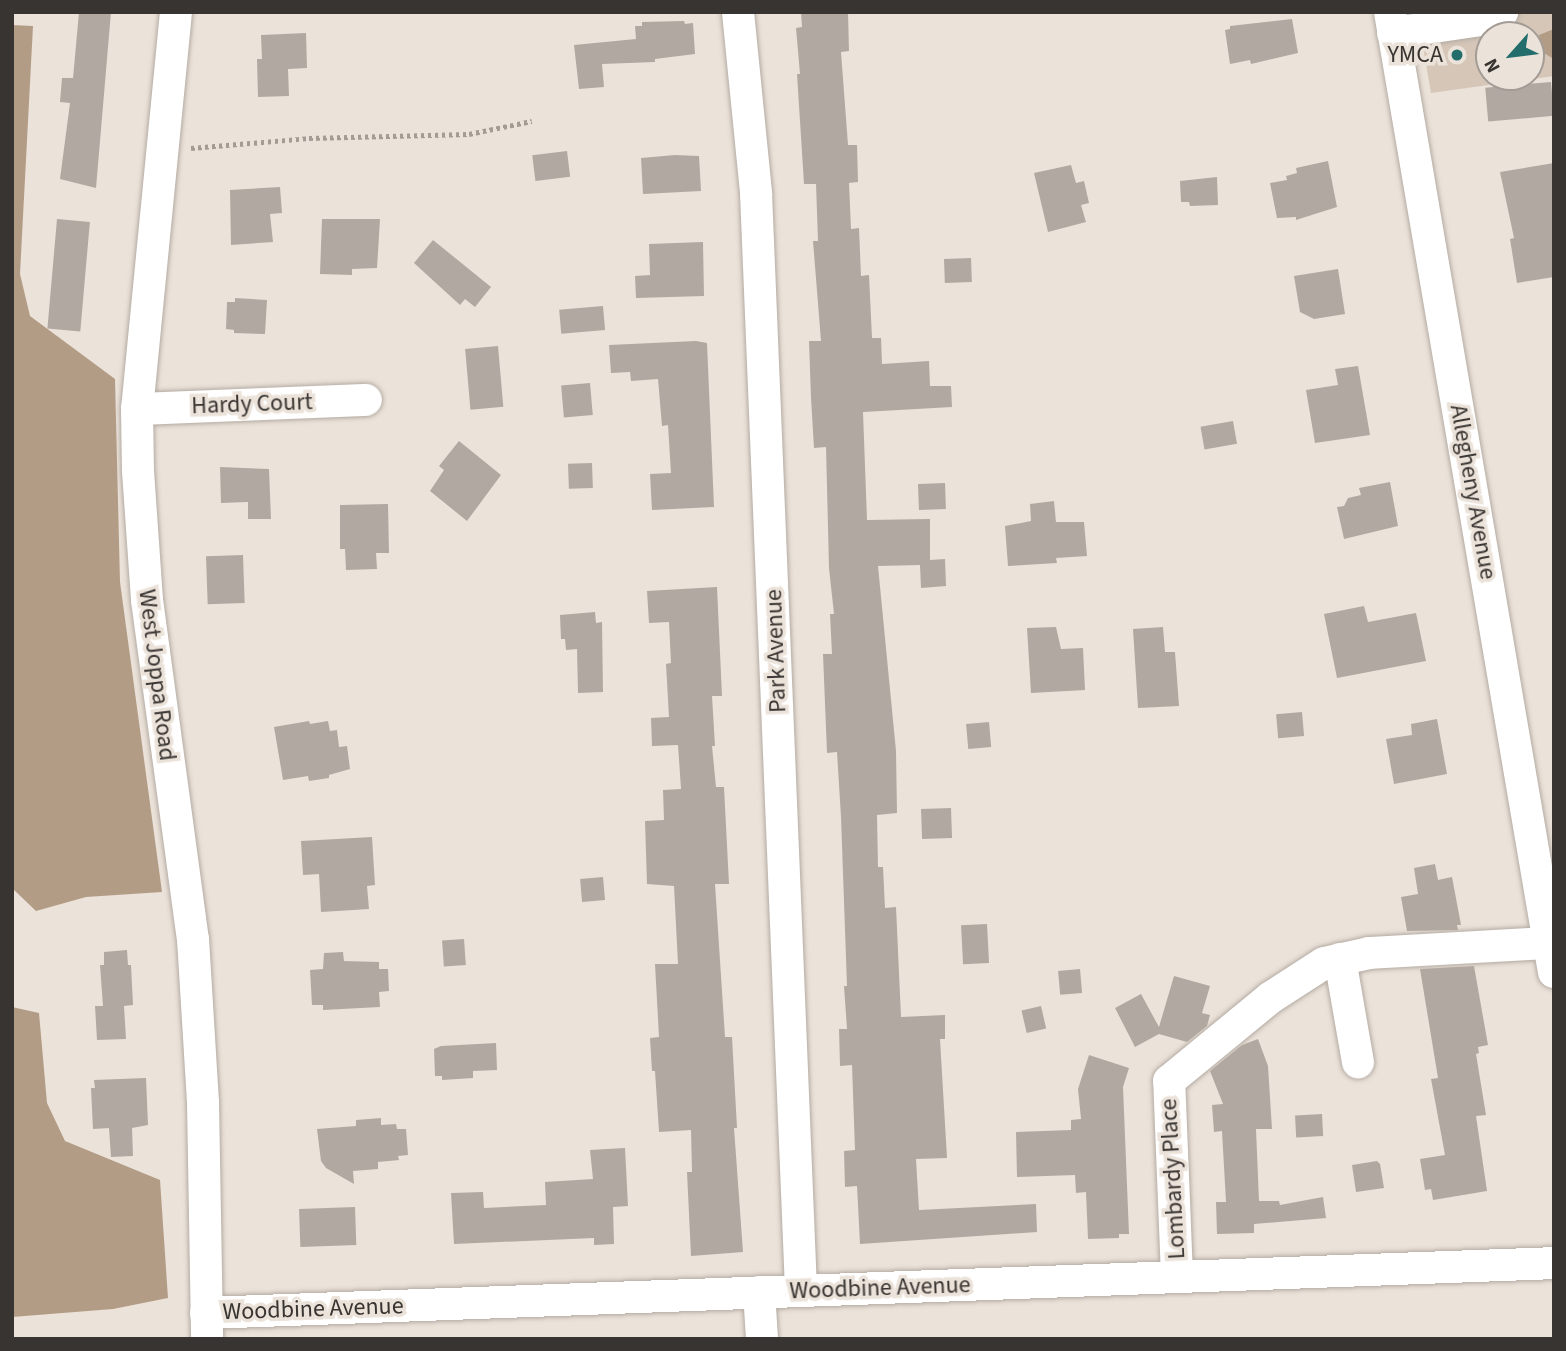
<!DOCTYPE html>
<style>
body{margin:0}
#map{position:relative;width:1566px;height:1351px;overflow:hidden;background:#ebe2d9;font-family:"Source Sans 3",sans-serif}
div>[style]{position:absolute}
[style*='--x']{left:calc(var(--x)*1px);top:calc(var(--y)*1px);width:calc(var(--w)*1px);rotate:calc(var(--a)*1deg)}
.green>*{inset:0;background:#d5c6b8}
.forest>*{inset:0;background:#b39c86}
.building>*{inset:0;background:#b1a9a1;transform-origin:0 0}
.path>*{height:4.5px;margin-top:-2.25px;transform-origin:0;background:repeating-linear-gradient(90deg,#a39c95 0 3.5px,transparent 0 7px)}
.roads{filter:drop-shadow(0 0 2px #b4aba3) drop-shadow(0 0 2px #b4aba3)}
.minor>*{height:32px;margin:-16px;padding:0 16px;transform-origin:16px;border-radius:16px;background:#fff}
.dots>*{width:19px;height:19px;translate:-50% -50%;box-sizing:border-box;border:4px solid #ebe2d9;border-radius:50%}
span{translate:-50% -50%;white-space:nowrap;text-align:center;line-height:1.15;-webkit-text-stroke:7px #ebe2d9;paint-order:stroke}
.poi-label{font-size:24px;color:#383431}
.right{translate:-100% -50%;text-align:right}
.street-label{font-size:24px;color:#383431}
.frame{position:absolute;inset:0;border:14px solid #383431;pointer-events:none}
.north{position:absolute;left:1475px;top:21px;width:70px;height:70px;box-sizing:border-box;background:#ebe2d9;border:2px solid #a39c96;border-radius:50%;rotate:242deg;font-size:19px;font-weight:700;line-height:28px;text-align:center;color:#383431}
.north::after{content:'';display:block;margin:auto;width:24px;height:32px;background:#236e6c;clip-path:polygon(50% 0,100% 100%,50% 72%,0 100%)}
</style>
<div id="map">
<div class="green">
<div style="clip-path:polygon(evenodd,1417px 12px,1554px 12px,1554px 76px,1431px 93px,1417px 12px,1489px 35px,1531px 35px,1531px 77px,1489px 77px,1489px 35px)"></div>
</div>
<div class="forest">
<div style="clip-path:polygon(12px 25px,33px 26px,20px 274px,30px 316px,115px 379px,120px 582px,162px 892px,86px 897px,36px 911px,12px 888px)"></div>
<div style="clip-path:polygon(1554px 29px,1554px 59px,1542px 52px,1539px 35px)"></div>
<div style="clip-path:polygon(12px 1007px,39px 1013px,47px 1103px,65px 1141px,160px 1180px,168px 1298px,113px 1309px,12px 1317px)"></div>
</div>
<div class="building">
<div style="clip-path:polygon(79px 12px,111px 12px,96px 188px,60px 179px,70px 103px,60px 102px,62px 78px,73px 78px)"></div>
<div style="clip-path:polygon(801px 12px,848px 12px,849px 51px,841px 52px,848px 145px,857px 145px,858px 182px,849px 183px,851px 229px,859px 228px,861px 276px,869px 275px,872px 338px,881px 338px,882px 364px,929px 361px,930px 386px,951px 386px,952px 407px,863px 412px,867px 520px,930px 519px,930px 560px,945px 559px,946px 586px,921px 588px,920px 565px,878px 566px,896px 751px,897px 813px,877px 815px,878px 867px,883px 867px,885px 908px,896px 907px,901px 1017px,945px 1015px,945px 1039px,940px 1039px,947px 1158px,916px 1159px,919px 1210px,1036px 1204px,1037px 1232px,860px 1244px,857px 1186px,845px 1187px,844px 1151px,855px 1150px,852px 1065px,840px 1066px,839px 1029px,847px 1029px,844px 986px,847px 986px,841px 817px,837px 752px,827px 753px,823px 654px,832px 654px,830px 614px,834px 614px,829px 568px,826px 447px,814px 448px,811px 398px,809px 341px,821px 341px,813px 241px,818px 241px,816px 184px,804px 184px,797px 74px,800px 74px,796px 28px,802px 27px)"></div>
<div style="clip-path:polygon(1292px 19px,1298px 53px,1251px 64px,1250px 60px,1230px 64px,1225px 30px,1230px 29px,1230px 26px)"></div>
<div style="clip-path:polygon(684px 21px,685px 24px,693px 23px,695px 54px,655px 59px,655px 62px,602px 64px,604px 87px,579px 89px,574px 45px,636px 39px,635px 26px,642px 26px,642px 22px)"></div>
<div style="clip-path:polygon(306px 33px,307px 68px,288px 69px,289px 96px,258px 97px,257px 59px,262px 59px,261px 35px)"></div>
<div style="left:1551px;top:82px;width:34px;height:66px;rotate:85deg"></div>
<div style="left:567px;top:151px;width:26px;height:35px;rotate:83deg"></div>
<div style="clip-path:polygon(675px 155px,699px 156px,701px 191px,643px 194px,641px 158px)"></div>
<div style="clip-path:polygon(1328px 161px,1337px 207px,1296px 220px,1296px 217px,1277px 218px,1270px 183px,1287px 180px,1286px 176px,1297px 173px,1296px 168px)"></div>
<div style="clip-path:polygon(1554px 163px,1554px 277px,1517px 283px,1510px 239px,1514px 238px,1500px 172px)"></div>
<div style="clip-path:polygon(1071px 165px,1076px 183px,1084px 181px,1089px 203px,1081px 205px,1086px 222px,1048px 232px,1034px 173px)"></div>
<div style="clip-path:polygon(1217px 177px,1218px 205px,1190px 206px,1189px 202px,1181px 202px,1180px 181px)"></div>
<div style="clip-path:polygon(280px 187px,282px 213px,270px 214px,273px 242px,231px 245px,230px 190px)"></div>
<div style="left:57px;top:219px;width:33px;height:110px;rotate:5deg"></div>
<div style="clip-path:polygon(322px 219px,380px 219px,377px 268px,352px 269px,352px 275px,320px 274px)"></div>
<div style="clip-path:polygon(433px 240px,491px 287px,475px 307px,465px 299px,460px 305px,414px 263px)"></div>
<div style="clip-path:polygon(703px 242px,704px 296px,636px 298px,635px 276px,650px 275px,649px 244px)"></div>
<div style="left:971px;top:258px;width:24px;height:27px;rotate:88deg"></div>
<div style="clip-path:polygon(1338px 269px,1345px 314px,1314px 319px,1300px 312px,1294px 276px)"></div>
<div style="clip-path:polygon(235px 298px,267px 300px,265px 334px,234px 333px,234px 330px,226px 329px,227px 302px,235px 302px)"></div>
<div style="left:603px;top:306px;width:24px;height:44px;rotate:85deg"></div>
<div style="clip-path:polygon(696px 341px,707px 343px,714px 507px,652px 510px,650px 474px,671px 473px,668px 425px,662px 426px,658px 379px,631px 381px,630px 372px,611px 373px,609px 345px)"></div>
<div style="left:498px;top:346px;width:61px;height:33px;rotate:85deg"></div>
<div style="clip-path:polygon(1358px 366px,1370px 435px,1315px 443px,1306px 390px,1338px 385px,1335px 369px)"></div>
<div style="left:590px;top:383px;width:32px;height:29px;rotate:85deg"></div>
<div style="left:1233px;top:421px;width:23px;height:33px;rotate:80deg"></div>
<div style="clip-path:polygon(459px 441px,501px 475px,467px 521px,430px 491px,444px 470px,439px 466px)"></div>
<div style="left:592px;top:463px;width:25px;height:24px;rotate:88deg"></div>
<div style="clip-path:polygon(220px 467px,269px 469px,271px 519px,248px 519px,248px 502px,221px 503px)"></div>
<div style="clip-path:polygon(1390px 482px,1398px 526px,1344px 539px,1337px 507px,1344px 506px,1348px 498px,1361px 495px,1359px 488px)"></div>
<div style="left:945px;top:483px;width:26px;height:27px;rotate:88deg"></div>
<div style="clip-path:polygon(1054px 501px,1056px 522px,1084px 522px,1087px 556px,1056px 558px,1057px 563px,1008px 566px,1005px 526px,1031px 521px,1030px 504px)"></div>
<div style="clip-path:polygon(388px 504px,389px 553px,376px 553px,377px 569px,346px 570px,345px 549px,340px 549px,340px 505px)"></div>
<div style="left:243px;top:555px;width:48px;height:37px;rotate:88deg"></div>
<div style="clip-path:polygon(717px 587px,722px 696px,712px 696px,715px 746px,712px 746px,716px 787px,724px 787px,729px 884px,715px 884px,725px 1037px,732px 1037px,737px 1128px,734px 1128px,743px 1252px,691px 1256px,687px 1172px,692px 1172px,691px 1130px,659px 1132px,655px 1071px,652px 1071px,650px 1038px,659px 1037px,655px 964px,678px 964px,674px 886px,647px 884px,645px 821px,664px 820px,663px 790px,681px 789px,678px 745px,652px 746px,651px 718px,669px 717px,666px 664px,671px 663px,669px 622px,649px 623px,647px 591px)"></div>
<div style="clip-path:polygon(1364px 606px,1368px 622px,1416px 613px,1426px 661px,1337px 678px,1324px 614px)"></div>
<div style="clip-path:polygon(595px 612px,596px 623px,602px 622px,603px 692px,578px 693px,577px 649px,566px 650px,565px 639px,561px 639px,560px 615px)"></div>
<div style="clip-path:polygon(1056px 627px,1061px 649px,1083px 648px,1085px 690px,1031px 693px,1027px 628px)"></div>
<div style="clip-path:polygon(1163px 627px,1165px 652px,1175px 652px,1179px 706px,1138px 708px,1133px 629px)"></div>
<div style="left:1302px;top:712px;width:24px;height:26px;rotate:85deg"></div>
<div style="clip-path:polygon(1437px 719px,1447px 774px,1394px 784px,1386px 739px,1412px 735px,1411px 724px)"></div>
<div style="clip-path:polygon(309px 721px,310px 724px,328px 721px,330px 731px,337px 730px,339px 747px,347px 746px,350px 769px,329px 775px,329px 778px,309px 781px,308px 776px,283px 780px,274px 727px)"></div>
<div style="left:989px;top:722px;width:25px;height:23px;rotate:85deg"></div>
<div style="left:951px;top:808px;width:30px;height:30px;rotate:88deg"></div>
<div style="clip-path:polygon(372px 837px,375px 885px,367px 886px,369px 909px,321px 912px,319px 874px,303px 875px,301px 841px)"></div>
<div style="clip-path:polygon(1435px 864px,1438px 880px,1452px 877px,1461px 925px,1457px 925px,1458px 930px,1407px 931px,1401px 897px,1418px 894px,1414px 868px)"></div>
<div style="left:603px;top:877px;width:23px;height:23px;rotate:85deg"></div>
<div style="left:987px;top:924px;width:39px;height:26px;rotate:87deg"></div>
<div style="left:464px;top:939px;width:26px;height:22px;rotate:86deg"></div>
<div style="clip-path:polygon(127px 950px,128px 965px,131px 965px,133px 1005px,124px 1006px,126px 1039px,97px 1040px,95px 1006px,103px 1006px,100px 965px,104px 965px,104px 952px)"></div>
<div style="clip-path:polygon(343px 952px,344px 961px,379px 962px,379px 969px,388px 969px,389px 991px,379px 992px,380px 1007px,323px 1010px,323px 1005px,312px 1005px,310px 970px,323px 969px,324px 953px)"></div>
<div style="clip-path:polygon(1474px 966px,1488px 1045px,1478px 1047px,1479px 1053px,1476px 1054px,1486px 1115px,1476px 1116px,1487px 1191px,1433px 1200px,1431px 1189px,1425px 1190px,1420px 1159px,1445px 1155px,1431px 1079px,1438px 1078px,1420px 969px)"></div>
<div style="left:1080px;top:969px;width:24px;height:22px;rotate:85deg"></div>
<div style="clip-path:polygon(1174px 976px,1210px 986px,1202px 1013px,1210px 1015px,1207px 1026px,1187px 1042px,1159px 1034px,1135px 1047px,1115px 1008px,1141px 994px,1159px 1027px)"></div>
<div style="left:1041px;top:1006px;width:23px;height:20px;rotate:77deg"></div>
<div style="clip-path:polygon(1258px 1039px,1268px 1066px,1272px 1129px,1256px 1129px,1259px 1201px,1279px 1201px,1280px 1205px,1323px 1197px,1326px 1218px,1254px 1224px,1254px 1233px,1217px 1234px,1216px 1202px,1226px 1202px,1222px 1131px,1214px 1132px,1212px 1105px,1223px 1104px,1210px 1071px,1242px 1045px)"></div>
<div style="clip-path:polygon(496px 1043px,497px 1070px,473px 1071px,473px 1078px,442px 1080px,442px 1076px,435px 1076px,434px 1049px,441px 1046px)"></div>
<div style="clip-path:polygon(1089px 1055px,1129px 1068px,1123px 1087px,1129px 1234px,1119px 1234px,1119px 1238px,1088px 1239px,1086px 1192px,1076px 1193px,1075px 1175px,1017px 1177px,1016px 1132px,1071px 1130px,1071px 1120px,1081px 1119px,1078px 1089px)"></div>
<div style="clip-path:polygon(146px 1078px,148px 1125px,132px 1128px,133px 1156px,111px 1157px,109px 1128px,93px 1129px,91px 1088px,95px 1088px,94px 1080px)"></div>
<div style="left:1322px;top:1114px;width:22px;height:27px;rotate:87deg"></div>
<div style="clip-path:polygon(381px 1118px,381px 1125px,396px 1124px,397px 1129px,406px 1129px,408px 1155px,398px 1156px,399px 1160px,378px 1162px,378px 1169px,353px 1171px,354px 1184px,326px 1168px,321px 1161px,317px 1129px,356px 1126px,356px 1120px)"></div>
<div style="clip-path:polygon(625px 1148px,628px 1206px,613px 1207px,614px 1244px,594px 1245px,594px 1238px,454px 1244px,451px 1193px,483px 1192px,484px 1208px,546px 1205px,545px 1182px,593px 1179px,590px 1150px)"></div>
<div style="clip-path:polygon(1377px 1161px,1380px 1164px,1384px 1188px,1356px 1192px,1352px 1165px)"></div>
<div style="left:355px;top:1207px;width:38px;height:56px;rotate:88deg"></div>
</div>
<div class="path">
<div style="--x:191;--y:148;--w:118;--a:-4.8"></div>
<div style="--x:309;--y:138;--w:160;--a:-1.4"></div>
<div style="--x:469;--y:134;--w:64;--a:-11.7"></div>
</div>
<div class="roads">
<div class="minor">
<div style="--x:176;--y:12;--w:399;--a:95.6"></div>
<div style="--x:137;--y:409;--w:62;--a:89.1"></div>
<div style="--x:138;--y:471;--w:129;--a:86"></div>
<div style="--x:147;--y:600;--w:342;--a:82.3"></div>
<div style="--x:193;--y:939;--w:163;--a:86.5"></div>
<div style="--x:203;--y:1102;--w:237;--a:89"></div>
<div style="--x:738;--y:12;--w:182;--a:84.3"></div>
<div style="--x:756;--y:193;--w:1099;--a:87.65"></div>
<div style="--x:1390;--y:12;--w:974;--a:80.31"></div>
<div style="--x:1393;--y:33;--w:96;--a:-8.4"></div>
<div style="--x:1488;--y:19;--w:16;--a:-27"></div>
<div style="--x:137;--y:409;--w:229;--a:-2.3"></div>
<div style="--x:1340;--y:959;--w:105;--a:80.1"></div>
<div style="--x:1177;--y:1276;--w:195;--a:-92.3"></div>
<div style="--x:1169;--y:1081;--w:131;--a:-39.4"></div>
<div style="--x:1270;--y:998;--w:64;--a:-32.9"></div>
<div style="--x:1324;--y:963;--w:46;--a:-12.5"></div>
<div style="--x:1369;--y:953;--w:180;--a:-3.2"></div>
<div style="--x:759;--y:1292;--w:47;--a:86.3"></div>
<div style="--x:206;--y:1313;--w:1349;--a:-2.12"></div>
</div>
</div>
<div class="dots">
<div style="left:1457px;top:55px;background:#236e6c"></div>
</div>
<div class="poi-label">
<span class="right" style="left:1443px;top:55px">YMCA</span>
</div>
<div class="street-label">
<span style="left:252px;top:404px;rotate:-2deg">Hardy Court</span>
<span style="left:1473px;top:492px;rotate:80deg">Allegheny Avenue</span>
<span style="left:776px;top:651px;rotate:-92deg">Park Avenue</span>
<span style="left:157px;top:675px;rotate:83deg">West Joppa Road</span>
<span style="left:1173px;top:1179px;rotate:-93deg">Lombardy Place</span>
<span style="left:880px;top:1288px;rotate:-2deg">Woodbine Avenue</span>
<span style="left:313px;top:1309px;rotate:-2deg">Woodbine Avenue</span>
</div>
<div class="frame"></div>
<div class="north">N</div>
</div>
